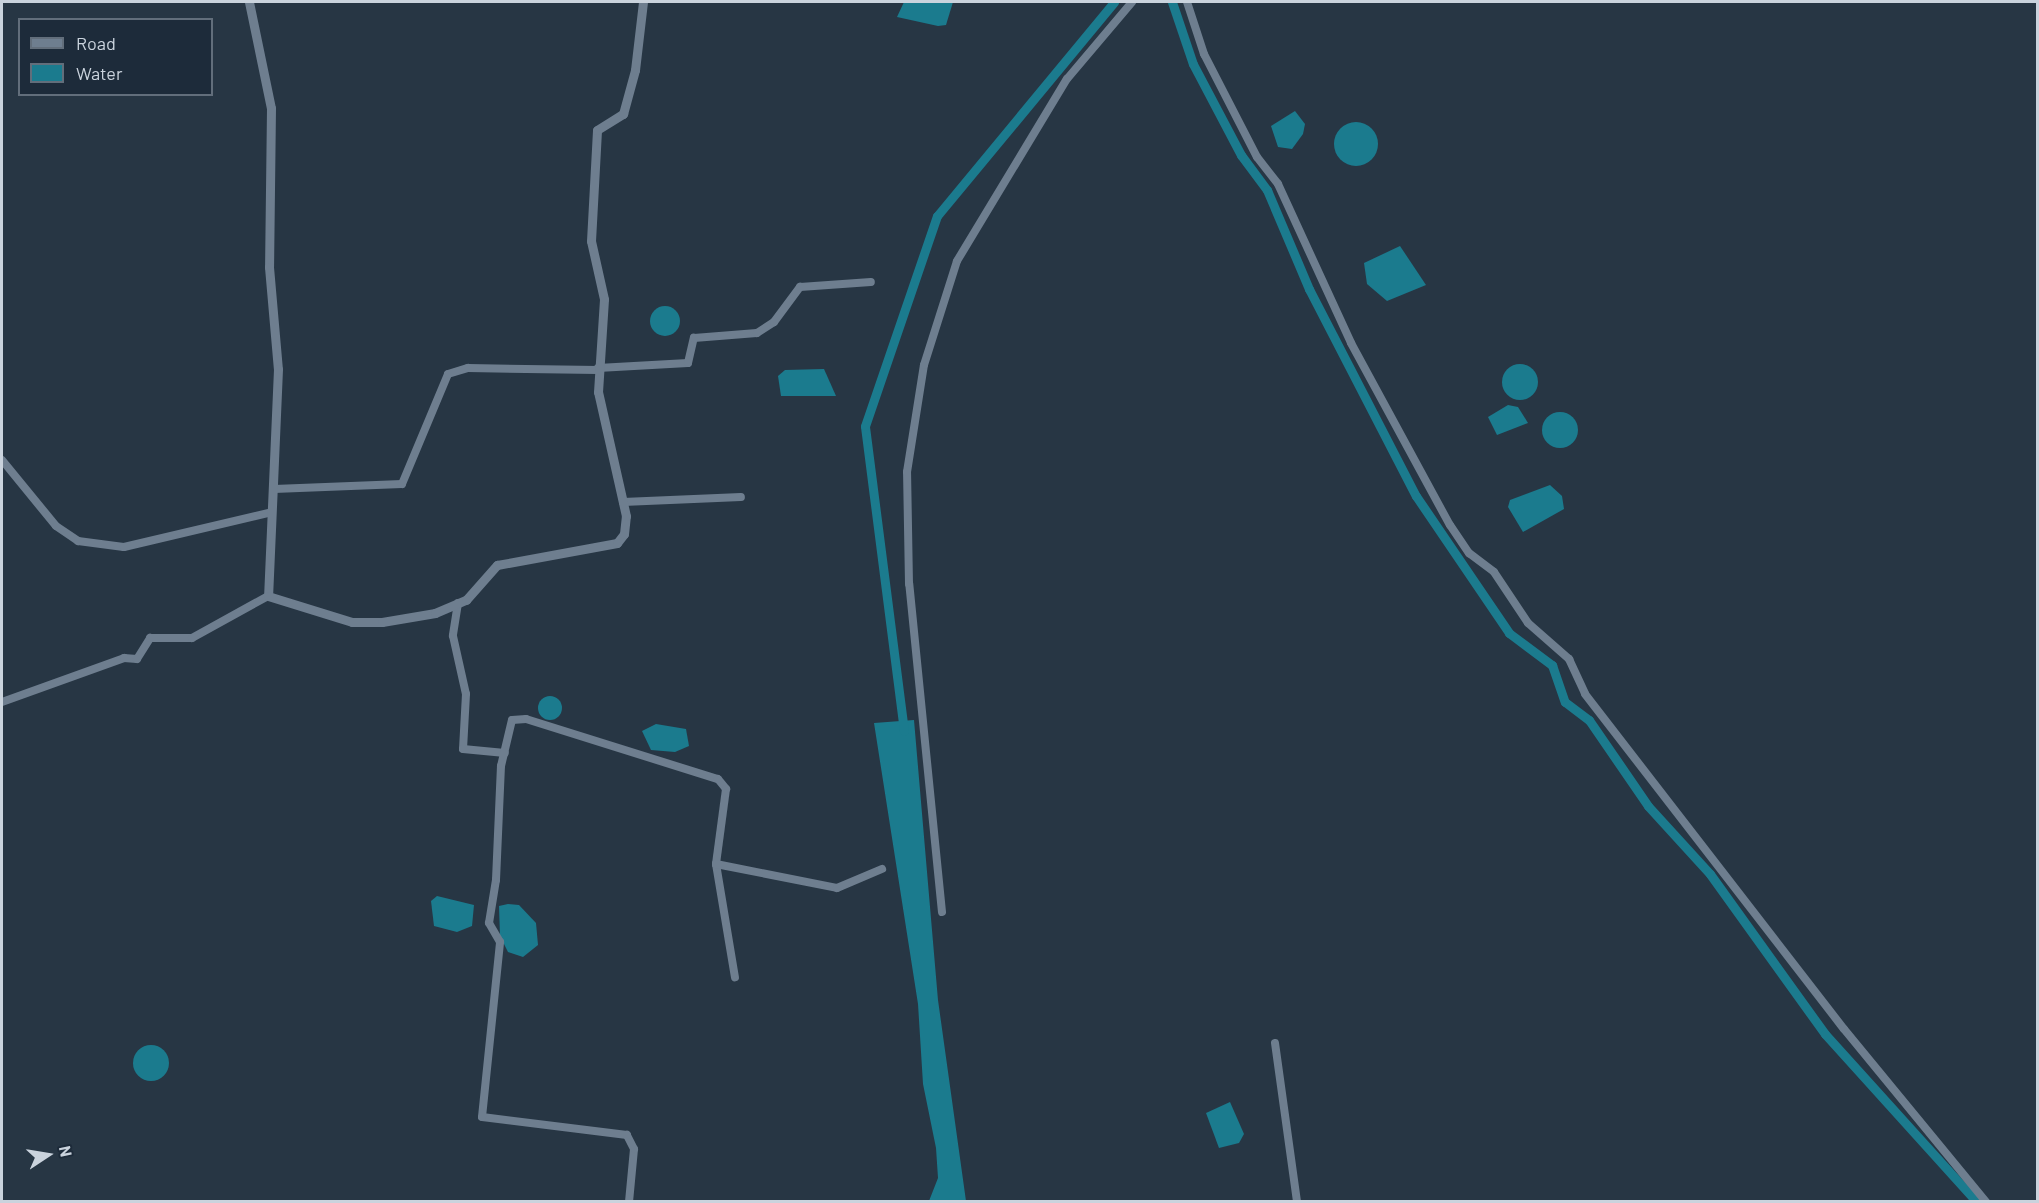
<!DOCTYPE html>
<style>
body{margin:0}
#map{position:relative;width:2039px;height:1203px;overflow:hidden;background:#273644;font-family:Barlow,sans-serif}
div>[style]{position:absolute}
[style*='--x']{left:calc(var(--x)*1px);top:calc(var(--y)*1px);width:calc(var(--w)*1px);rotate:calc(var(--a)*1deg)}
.water>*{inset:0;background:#1b7b8e}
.round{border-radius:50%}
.canal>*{height:9px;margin:-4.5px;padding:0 4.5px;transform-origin:4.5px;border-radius:4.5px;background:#1b7b8e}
.minor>*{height:8px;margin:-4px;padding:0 4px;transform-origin:4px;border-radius:4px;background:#6e7e8f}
.tertiary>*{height:9px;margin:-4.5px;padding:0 4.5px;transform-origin:4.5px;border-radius:4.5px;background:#6e7e8f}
span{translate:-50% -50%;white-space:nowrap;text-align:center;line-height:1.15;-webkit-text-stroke:5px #1d2b3a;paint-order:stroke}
.frame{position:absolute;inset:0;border:3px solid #cad3dd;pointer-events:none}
.legend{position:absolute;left:18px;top:18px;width:195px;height:78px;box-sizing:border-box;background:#1d2b3a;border:2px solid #626e7b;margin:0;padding:8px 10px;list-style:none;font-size:18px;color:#cad3dd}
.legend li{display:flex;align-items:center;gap:12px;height:30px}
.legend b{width:30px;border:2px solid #626e7b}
.north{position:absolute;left:18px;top:1125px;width:60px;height:60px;-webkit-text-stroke:4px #1d2b3a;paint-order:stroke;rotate:78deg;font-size:16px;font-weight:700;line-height:24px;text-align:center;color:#cad3dd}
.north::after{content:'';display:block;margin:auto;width:21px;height:27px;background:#cad3dd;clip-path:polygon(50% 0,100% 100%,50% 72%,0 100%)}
</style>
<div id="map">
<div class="water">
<div style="clip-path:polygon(904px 2px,953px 2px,946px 25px,938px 26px,897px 17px)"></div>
<div style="clip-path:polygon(1295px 111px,1305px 124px,1303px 134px,1292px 149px,1278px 147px,1271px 126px)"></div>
<div class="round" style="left:1334px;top:122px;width:44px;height:44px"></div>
<div style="clip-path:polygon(1400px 246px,1426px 285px,1387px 301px,1367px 284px,1364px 263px)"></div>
<div class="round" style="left:650px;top:306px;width:30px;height:30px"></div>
<div class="round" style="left:1502px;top:364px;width:36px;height:36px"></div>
<div style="clip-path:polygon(824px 369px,836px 396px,781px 396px,778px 376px,785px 370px)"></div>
<div style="clip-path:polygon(1508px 405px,1518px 407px,1528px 423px,1497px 435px,1488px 417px)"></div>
<div class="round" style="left:1542px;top:412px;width:36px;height:36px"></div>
<div style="clip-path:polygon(1550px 485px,1562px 496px,1564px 509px,1523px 532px,1508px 507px,1510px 500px)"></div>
<div class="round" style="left:538px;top:696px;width:24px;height:24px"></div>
<div style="clip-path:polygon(914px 720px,938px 1000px,966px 1201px,929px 1201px,938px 1178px,936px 1148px,923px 1084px,918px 1004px,874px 723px)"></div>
<div style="clip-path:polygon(656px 724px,686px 729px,689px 746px,675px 752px,651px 750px,642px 731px)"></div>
<div style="clip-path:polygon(437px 896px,474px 905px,472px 926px,457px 932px,434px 926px,431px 901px)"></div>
<div style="clip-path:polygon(508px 904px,519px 905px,536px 923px,538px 945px,523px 957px,508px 952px,500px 936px,499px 906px)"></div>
<div class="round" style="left:133px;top:1045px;width:36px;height:36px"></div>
<div style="clip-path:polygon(1230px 1102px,1244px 1134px,1239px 1143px,1219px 1148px,1206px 1113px)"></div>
</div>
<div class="canal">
<div style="--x:1172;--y:2;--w:65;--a:71.3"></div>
<div style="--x:1193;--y:64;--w:103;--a:62.2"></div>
<div style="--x:1241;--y:155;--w:44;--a:53.4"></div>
<div style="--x:1267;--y:190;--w:108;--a:67"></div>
<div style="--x:1309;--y:289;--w:233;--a:62.7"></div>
<div style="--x:1416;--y:496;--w:166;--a:55.8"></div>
<div style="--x:1509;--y:633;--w:54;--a:36.7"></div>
<div style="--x:1552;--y:665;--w:39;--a:71"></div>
<div style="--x:1565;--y:702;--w:30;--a:37"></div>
<div style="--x:1589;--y:720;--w:104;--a:55.5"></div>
<div style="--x:1648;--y:806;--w:92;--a:47.6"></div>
<div style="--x:1710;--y:874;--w:197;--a:54.3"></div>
<div style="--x:1825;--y:1034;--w:227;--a:47.9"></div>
<div style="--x:904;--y:731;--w:307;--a:-97.3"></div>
<div style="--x:865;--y:426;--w:222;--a:-71.1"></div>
<div style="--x:937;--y:216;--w:278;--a:-50.4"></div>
</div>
<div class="minor">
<div style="--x:1187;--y:2;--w:55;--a:71.9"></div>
<div style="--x:1204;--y:54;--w:116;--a:62.8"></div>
<div style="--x:1257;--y:157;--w:34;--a:52"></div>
<div style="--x:1278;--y:184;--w:175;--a:65.3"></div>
<div style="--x:1351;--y:343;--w:207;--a:61.5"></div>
<div style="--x:1450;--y:525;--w:34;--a:56"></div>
<div style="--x:1469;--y:553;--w:31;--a:37"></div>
<div style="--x:1494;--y:572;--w:61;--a:56.3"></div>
<div style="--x:1528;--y:623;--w:55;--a:41.3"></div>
<div style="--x:1569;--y:659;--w:38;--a:65"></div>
<div style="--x:1585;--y:694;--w:423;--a:52.3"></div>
<div style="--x:1844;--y:1029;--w:224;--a:50.6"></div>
<div style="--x:598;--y:368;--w:90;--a:-3.2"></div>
<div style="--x:688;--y:363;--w:26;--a:-77"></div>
<div style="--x:694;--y:338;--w:63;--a:-4.5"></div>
<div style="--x:757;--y:333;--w:20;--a:-33"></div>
<div style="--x:774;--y:322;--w:44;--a:-53.4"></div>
<div style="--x:800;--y:287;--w:71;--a:-4"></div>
<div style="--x:2;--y:460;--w:85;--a:50.7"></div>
<div style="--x:56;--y:526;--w:27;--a:34"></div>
<div style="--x:78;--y:541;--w:46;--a:7.4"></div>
<div style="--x:124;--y:547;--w:152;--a:-13.3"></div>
<div style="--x:274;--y:489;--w:128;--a:-2.2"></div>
<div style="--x:402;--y:484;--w:119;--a:-67.3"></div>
<div style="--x:448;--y:374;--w:21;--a:-17"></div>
<div style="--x:468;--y:368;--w:130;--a:0.9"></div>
<div style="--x:623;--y:502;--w:118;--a:-2.4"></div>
<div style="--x:458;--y:603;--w:33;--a:99"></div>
<div style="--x:453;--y:636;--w:59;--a:77.4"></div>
<div style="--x:466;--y:694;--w:55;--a:93.1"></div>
<div style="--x:463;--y:749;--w:42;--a:5.4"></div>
<div style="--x:2;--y:702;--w:130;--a:-19.8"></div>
<div style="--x:124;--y:658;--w:13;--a:4"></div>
<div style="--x:137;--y:659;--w:25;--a:-58"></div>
<div style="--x:150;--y:638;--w:42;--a:0"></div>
<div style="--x:192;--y:638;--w:87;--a:-28.9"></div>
<div style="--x:716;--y:864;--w:115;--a:80.5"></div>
<div style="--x:942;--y:912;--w:330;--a:-95.7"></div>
<div style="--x:909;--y:584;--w:112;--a:-91"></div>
<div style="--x:907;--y:472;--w:108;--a:-81"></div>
<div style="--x:924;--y:365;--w:109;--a:-72.4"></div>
<div style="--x:957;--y:261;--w:213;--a:-58.9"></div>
<div style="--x:1067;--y:79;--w:101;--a:-49.8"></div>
<div style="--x:1275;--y:1043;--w:161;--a:82.1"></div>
<div style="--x:629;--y:1202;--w:53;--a:-84.6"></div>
<div style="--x:634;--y:1149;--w:16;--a:-117"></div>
<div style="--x:627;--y:1135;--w:146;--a:-172.9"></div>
<div style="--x:482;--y:1117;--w:176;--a:-84.1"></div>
<div style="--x:500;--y:942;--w:22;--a:-120"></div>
<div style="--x:489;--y:923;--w:44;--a:-80.8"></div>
<div style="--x:496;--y:880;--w:114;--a:-87.5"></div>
<div style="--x:501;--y:766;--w:47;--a:-76.6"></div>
<div style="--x:512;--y:720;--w:14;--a:-4"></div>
<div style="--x:526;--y:719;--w:201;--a:17.4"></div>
<div style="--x:718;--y:779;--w:13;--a:51"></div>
<div style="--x:726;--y:789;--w:76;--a:97.6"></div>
<div style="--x:716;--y:864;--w:123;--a:11.2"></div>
<div style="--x:837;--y:888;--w:49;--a:-22.9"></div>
</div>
<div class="tertiary">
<div style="--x:249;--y:2;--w:108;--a:78.3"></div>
<div style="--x:271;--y:108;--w:159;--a:90.7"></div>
<div style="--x:269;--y:267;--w:102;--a:85"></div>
<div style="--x:278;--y:369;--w:227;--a:92.5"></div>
<div style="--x:268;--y:596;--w:88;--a:17.2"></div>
<div style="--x:352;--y:622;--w:30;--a:0"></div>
<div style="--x:382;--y:622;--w:54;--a:-9.6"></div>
<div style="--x:435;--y:613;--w:34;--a:-23"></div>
<div style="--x:466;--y:600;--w:47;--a:-48.5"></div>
<div style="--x:497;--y:565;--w:122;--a:-10.4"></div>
<div style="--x:617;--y:543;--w:11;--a:-52"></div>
<div style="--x:624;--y:534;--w:18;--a:-84"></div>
<div style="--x:626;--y:516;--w:127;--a:-102.7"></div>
<div style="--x:598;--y:392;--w:93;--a:-86.3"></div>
<div style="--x:604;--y:299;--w:59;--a:-102.6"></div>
<div style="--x:591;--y:241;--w:111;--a:-86.9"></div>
<div style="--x:597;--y:130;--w:31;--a:-32"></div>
<div style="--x:623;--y:114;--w:46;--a:-74.7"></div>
<div style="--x:635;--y:70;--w:68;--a:-83.3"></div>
</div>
<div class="frame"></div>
<ul class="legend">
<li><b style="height:8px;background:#6e7e8f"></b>Road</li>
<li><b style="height:16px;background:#1b7b8e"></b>Water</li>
</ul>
<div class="north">N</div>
</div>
